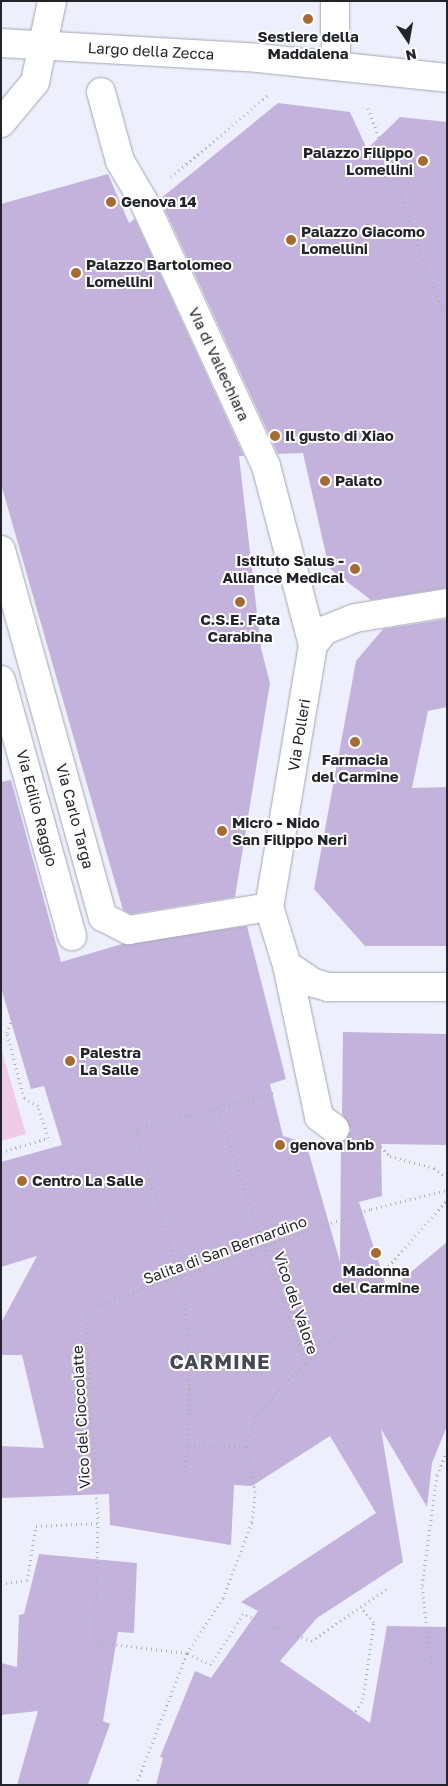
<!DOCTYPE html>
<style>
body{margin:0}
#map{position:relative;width:448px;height:1786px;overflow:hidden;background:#edf0fc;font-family:"Golos Text",sans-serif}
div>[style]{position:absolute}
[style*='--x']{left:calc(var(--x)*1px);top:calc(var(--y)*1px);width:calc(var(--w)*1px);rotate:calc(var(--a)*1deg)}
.green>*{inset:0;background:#f0cbe9}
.building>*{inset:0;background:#c3b3dc}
.path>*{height:3px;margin-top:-1.5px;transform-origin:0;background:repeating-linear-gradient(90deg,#afb1bb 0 1px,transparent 0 5px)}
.roads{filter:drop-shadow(0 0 1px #a1a5b3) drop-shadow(0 0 1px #a1a5b3)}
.street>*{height:28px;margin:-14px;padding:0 14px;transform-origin:14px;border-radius:14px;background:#fff}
.secondary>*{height:28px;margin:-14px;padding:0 14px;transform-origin:14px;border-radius:14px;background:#fff}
.dots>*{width:14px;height:14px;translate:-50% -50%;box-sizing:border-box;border:2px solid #fff;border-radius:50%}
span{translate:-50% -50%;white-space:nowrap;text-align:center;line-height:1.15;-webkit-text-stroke:4px #fff;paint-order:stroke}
.poi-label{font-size:15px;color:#23242a;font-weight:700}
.right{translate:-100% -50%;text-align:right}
.left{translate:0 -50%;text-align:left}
.street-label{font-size:15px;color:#23242a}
.district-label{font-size:20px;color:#464955;font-weight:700;letter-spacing:1px}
.frame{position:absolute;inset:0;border:2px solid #23242a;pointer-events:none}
.north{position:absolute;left:383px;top:15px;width:50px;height:50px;-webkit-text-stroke:4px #fff;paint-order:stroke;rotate:168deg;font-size:14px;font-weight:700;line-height:20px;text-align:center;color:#23242a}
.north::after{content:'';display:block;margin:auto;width:18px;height:22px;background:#23242a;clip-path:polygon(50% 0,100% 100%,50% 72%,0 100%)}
</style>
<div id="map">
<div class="green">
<div style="clip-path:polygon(1px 1048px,26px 1134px,1px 1141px)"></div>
</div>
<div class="building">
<div style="clip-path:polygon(278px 103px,350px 112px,367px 149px,400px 117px,447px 122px,447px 588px,371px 600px,329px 568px,303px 453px,278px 454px,160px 199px)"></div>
<div style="clip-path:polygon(108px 174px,129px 223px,135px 219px,244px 456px,239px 456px,261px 648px,270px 683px,235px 897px,131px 914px,123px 910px,1px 484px,1px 204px)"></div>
<div style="clip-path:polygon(447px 619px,447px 707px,428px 711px,412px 788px,447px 787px,447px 946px,365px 946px,314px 889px,356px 661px,383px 629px)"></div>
<div style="clip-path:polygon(11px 780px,61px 962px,122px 944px,247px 926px,286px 1079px,270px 1084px,283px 1136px,306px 1143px,340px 1262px,341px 1143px,351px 1130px,342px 1114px,343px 1032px,447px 1034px,447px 1145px,381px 1144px,382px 1196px,359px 1202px,388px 1291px,447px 1242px,447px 1426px,432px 1463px,427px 1507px,381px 1429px,403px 1562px,317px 1618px,280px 1661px,370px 1723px,387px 1626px,447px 1627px,447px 1785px,156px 1785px,163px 1758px,160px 1757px,195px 1671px,211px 1678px,258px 1611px,241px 1602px,376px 1513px,330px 1436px,252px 1486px,234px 1485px,231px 1545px,110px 1525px,109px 1494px,1px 1498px,1px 1446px,44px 1448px,22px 1355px,1px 1355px,1px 1323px,37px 1256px,1px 1267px,1px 1162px,62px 1145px,44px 1086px,31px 1089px,1px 988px,1px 782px)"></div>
<div style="clip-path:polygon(39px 1554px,137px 1563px,134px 1633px,118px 1632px,103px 1721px,110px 1724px,88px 1785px,17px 1785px,38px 1711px,1px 1715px,1px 1663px,17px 1667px,19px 1615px,24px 1614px)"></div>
</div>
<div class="path">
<div style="--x:368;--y:108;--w:230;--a:69.9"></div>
<div style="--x:171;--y:177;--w:126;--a:-40.2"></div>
<div style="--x:217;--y:1108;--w:271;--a:71"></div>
<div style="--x:136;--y:1130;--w:155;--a:73.5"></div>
<div style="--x:180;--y:1279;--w:56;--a:80.7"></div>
<div style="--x:189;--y:1334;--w:111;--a:90"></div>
<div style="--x:189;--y:1445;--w:57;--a:1"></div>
<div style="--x:127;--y:1132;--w:155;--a:-14.9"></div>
<div style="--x:370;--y:1136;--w:28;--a:45"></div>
<div style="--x:390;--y:1156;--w:46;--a:15.3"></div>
<div style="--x:434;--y:1168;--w:16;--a:35"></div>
<div style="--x:1;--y:1152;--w:49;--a:-16.6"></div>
<div style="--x:48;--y:1138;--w:34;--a:-107"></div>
<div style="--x:38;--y:1106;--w:16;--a:-150"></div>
<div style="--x:24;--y:1098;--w:67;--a:-104.7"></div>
<div style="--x:7;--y:1033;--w:16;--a:-72"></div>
<div style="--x:447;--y:1451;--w:26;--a:113"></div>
<div style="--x:437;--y:1475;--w:113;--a:97.6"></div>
<div style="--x:422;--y:1587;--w:78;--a:83.3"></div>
<div style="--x:431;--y:1664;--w:16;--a:4"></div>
<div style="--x:183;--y:1476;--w:32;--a:-79"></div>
<div style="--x:1;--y:1584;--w:26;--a:-9"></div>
<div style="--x:27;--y:1580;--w:55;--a:-80.5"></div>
<div style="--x:36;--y:1526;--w:62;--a:-2.8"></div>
<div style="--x:386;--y:1589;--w:90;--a:144.9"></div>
<div style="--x:312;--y:1641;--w:74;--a:-158.6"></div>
<div style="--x:243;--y:1614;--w:60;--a:122.1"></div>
<div style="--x:211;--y:1665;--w:27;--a:-153"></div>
<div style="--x:187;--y:1653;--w:93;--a:-173.2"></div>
<div style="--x:95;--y:1642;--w:119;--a:-88.6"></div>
<div style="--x:98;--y:1523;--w:214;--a:-93.2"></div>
<div style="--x:86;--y:1309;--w:302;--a:-19.3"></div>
<div style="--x:371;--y:1209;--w:78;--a:-14"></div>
<div style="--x:351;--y:1720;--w:24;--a:-60"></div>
<div style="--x:363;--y:1699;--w:78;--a:-81.9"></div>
<div style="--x:374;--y:1622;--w:20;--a:-131"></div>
<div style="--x:136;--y:1785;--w:142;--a:-68.9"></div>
<div style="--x:187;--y:1653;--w:66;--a:-56.8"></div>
<div style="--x:223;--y:1598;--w:81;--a:-69.1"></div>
<div style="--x:252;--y:1522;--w:30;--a:-84"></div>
<div style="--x:255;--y:1492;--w:47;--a:-101.1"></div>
<div style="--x:246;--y:1446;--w:31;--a:-71"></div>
<div style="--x:256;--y:1417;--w:40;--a:-51"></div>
<div style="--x:281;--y:1386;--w:73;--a:-42.2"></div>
<div style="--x:335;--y:1337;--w:64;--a:-54.6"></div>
<div style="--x:372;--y:1285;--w:113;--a:-48.6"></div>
</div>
<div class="roads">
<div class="street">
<div style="--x:335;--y:1;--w:63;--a:89.1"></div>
<div style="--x:101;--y:92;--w:72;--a:74.6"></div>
<div style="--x:120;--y:161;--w:45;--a:59.5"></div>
<div style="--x:143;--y:200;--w:293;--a:65.2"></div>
<div style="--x:266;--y:466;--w:185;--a:75.3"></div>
<div style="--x:1;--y:123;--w:53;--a:-50.3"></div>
<div style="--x:35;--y:82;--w:83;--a:-78.1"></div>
<div style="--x:1;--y:550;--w:381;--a:74.5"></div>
<div style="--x:103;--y:917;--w:29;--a:27"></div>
<div style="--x:129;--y:930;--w:142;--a:-9.3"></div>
<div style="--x:1;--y:680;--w:266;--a:74.5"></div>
<div style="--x:287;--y:965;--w:155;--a:78.1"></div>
<div style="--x:319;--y:1117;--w:20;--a:37"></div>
</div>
<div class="secondary">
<div style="--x:1;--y:43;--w:257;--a:3.3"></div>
<div style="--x:258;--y:58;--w:190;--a:6"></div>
<div style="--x:447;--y:603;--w:93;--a:170.7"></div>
<div style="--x:355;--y:618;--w:32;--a:158"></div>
<div style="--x:325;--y:630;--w:19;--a:129"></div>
<div style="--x:313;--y:645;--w:266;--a:99.5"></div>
<div style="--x:269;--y:907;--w:61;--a:72.8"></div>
<div style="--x:287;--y:965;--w:32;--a:34"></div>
<div style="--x:314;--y:983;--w:15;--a:16"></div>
<div style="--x:328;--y:987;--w:119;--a:0"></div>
</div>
</div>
<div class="dots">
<div style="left:308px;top:19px;background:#a86b2f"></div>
<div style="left:423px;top:161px;background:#a86b2f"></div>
<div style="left:111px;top:202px;background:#a86b2f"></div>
<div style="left:291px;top:240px;background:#a86b2f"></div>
<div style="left:76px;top:273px;background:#a86b2f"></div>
<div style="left:275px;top:436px;background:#a86b2f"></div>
<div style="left:325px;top:481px;background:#a86b2f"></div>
<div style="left:355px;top:569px;background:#a86b2f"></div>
<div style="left:240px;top:602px;background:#a86b2f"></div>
<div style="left:355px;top:742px;background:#a86b2f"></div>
<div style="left:222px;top:831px;background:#a86b2f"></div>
<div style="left:70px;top:1061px;background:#a86b2f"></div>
<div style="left:280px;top:1145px;background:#a86b2f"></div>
<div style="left:22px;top:1181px;background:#a86b2f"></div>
<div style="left:376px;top:1253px;background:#a86b2f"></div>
</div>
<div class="poi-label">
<span style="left:308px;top:45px">Sestiere della<br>Maddalena</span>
<span class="right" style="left:413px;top:161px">Palazzo Filippo<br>Lomellini</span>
<span class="left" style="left:121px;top:202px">Genova 14</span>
<span class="left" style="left:301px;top:240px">Palazzo Giacomo<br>Lomellini</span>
<span class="left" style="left:86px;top:273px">Palazzo Bartolomeo<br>Lomellini</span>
<span class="left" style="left:285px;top:436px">Il gusto di Xiao</span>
<span class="left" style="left:335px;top:481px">Palato</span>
<span class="right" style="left:344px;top:569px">Istituto Salus -<br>Alliance Medical</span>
<span style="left:240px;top:628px">C.S.E. Fata<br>Carabina</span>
<span style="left:355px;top:768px">Farmacia<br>del Carmine</span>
<span class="left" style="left:232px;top:831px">Micro - Nido<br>San Filippo Neri</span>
<span class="left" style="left:80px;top:1061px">Palestra<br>La Salle</span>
<span class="left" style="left:290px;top:1145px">genova bnb</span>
<span class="left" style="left:32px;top:1181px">Centro La Salle</span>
<span style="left:376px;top:1279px">Madonna<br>del Carmine</span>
</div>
<div class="street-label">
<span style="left:151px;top:51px;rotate:3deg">Largo della Zecca</span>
<span style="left:219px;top:364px;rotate:65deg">Via di Vallechiara</span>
<span style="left:299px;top:735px;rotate:-81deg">Via Polleri</span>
<span style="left:37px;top:808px;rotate:75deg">Via Edilio Raggio</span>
<span style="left:75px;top:816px;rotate:75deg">Via Carlo Targa</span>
<span style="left:225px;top:1250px;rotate:-20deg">Salita di San Bernardino</span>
<span style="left:296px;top:1303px;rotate:71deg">Vico del Valore</span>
<span style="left:81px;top:1417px;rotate:-93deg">Vico del Cioccolatte</span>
</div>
<div class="district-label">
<span style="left:220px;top:1361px">CARMINE</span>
</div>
<div class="frame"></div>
<div class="north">N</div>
</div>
